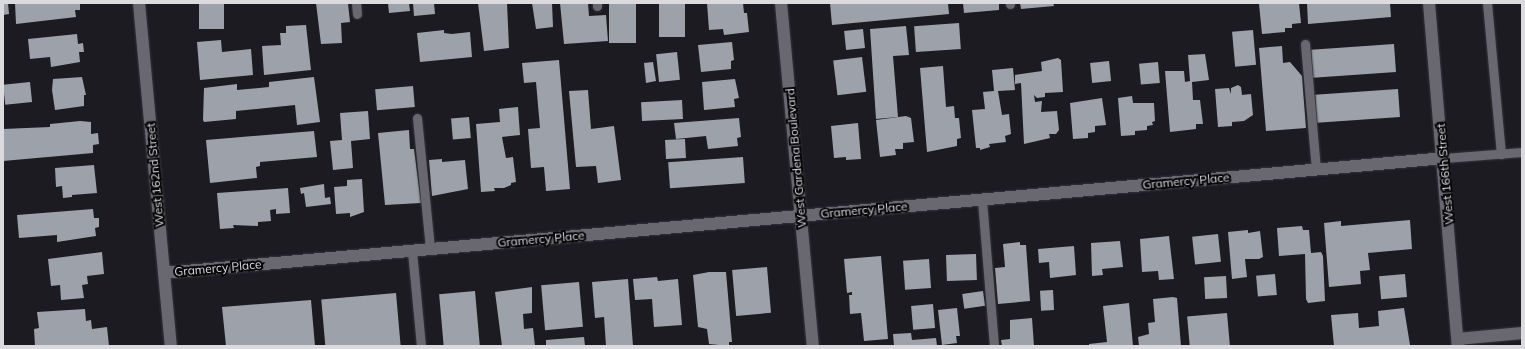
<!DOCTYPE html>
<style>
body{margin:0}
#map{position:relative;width:1525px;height:349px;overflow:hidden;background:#1c1b22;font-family:Mulish,sans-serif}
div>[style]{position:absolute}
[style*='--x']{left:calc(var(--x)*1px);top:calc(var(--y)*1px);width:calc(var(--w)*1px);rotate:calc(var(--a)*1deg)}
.building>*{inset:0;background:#9da2aa;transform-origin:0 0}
.roads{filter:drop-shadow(0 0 1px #35353a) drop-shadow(0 0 1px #35353a)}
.service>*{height:9px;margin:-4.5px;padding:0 4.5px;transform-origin:4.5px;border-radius:4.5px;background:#696871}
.minor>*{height:12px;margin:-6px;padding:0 6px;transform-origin:6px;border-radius:6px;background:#696871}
.tertiary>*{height:12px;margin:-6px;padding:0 6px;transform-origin:6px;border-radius:6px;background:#696871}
.secondary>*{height:12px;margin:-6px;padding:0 6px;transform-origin:6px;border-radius:6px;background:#696871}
span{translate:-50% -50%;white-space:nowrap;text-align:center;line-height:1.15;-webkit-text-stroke:4px #070709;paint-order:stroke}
.street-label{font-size:12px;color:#dadadf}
.frame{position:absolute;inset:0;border:4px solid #dadadf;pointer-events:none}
</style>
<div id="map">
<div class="building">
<div style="clip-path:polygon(3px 3px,8px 3px,9px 14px,3px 15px)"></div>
<div style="clip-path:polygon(15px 3px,80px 3px,80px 10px,75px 10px,76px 17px,16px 24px)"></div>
<div style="left:199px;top:3px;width:25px;height:26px"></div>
<div style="clip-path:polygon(316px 3px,348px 3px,350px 22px,341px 23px,342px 43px,321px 44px)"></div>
<div style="clip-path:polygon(388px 3px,409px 3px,410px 11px,389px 13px)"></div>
<div style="clip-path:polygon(413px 3px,434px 3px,435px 14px,414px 16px)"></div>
<div style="clip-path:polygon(478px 3px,507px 3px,509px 48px,484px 51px)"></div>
<div style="clip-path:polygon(532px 3px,552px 3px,553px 27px,536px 29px)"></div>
<div style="clip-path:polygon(560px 3px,588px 3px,589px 16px,606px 15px,608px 41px,564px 44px)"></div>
<div style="left:609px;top:3px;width:27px;height:40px"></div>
<div style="left:659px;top:3px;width:26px;height:34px"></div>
<div style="clip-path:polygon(707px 3px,743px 3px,744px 13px,747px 13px,749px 32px,724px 35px,723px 29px,709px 30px)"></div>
<div style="clip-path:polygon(830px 3px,948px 3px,949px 14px,832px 25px)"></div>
<div style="clip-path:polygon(963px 3px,999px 3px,999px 10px,964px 13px)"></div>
<div style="clip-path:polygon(1020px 3px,1053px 3px,1054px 6px,1021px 9px)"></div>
<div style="clip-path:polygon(1299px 3px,1301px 23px,1292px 24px,1292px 28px,1285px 28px,1285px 32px,1262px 34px,1259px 4px)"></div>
<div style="clip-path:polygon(1307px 3px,1390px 3px,1391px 17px,1308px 24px)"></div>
<div style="left:959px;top:23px;width:26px;height:45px;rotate:86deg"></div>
<div style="clip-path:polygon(306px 25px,311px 70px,264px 75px,262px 46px,281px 45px,280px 33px,286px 33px,286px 26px)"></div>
<div style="clip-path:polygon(906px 26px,909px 55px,893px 56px,898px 117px,876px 119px,870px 29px)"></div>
<div style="left:863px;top:29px;width:19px;height:19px;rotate:84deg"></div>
<div style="clip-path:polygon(444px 30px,444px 33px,452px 34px,470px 32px,472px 57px,420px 62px,417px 33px)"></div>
<div style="left:1253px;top:30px;width:35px;height:21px;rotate:85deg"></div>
<div style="clip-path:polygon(77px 34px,78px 44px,83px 43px,84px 52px,79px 52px,80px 62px,51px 67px,50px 57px,30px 59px,28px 39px)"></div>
<div style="clip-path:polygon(221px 40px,222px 52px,251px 49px,253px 75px,200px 80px,197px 42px)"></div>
<div style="clip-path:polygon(732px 42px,734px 60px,731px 61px,731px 69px,701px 72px,698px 45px)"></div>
<div style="left:1394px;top:44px;width:28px;height:83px;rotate:86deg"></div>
<div style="clip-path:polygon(1282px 46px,1283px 63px,1290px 62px,1302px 76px,1306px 128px,1266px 131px,1259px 48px)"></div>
<div style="left:677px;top:52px;width:28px;height:21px;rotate:84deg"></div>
<div style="clip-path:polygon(1205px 54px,1209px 80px,1192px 82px,1193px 100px,1200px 100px,1203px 124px,1196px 124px,1196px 129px,1170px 132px,1165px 71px,1184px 71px,1185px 82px,1190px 81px,1188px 55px)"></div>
<div style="left:862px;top:57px;width:35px;height:29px;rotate:83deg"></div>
<div style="clip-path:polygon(1058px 58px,1061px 60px,1063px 92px,1045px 93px,1045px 97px,1037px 98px,1034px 95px,1035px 102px,1042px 101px,1041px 112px,1057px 111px,1059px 130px,1056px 134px,1049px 134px,1050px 138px,1024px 144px,1021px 83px,1015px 84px,1015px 75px,1042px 71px,1041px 62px)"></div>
<div style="clip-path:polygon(559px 60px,570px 189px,546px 191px,544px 167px,531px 168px,528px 129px,540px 128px,536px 82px,524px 83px,522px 63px)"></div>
<div style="left:1109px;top:61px;width:20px;height:19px;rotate:84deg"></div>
<div style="clip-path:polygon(653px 62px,656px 81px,646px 83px,644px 63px)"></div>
<div style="left:1158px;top:62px;width:21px;height:19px;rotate:85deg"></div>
<div style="clip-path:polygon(943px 66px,946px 107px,954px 106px,955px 118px,959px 118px,961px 138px,957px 139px,957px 146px,927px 152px,920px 68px)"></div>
<div style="clip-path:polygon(1013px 68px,1015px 90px,998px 91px,1002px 115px,1009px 114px,1011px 134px,1005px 136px,1006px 142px,989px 144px,990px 147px,980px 150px,980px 148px,976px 148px,972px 110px,985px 109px,983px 92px,994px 91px,992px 70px)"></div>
<div style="clip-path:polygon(82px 77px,86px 95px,84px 95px,84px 106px,55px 110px,52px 90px,53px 79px)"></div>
<div style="clip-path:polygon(314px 77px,320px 122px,297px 125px,295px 105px,236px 111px,236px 119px,204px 122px,203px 120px,204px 88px,237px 84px,237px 90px,269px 87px,269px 82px)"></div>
<div style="clip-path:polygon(735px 79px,739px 98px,734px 99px,735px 107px,704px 110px,702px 82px)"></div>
<div style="left:30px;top:82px;width:20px;height:27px;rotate:84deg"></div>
<div style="clip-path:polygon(1238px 85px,1241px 87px,1242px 95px,1251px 94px,1253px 115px,1244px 121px,1232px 122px,1232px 126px,1218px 127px,1215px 89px,1229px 88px,1231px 94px,1231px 88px)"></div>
<div style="left:413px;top:86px;width:21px;height:38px;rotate:85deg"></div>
<div style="left:1398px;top:89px;width:28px;height:83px;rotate:86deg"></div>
<div style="clip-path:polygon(588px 90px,591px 129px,614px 126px,621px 180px,598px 183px,596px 166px,576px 167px,569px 91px)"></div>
<div style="clip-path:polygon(1132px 96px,1133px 103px,1154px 103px,1155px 121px,1152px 122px,1153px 125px,1147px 126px,1147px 130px,1135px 131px,1135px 135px,1121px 136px,1118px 98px)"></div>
<div style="clip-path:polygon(1102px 98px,1106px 125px,1095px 126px,1095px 132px,1088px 133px,1088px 138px,1073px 139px,1070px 103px)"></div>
<div style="left:682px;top:100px;width:19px;height:41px;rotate:87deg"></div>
<div style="clip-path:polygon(518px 107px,520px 135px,502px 137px,506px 158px,513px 157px,516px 182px,511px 183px,511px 185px,504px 188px,494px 188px,495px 191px,481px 192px,476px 124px,500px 122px,499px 109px)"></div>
<div style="clip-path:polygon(368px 111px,370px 139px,351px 141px,353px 168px,333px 170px,330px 141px,342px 140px,340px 113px)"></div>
<div style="clip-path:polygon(906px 116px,911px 118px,914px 142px,903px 143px,903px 149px,895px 149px,896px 155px,880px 157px,876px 120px)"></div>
<div style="left:469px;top:117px;width:21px;height:18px;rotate:85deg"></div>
<div style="clip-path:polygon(739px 118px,741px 137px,737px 138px,738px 146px,708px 149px,706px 136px,676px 139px,674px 123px)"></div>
<div style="clip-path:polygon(80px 121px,91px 122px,91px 134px,98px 133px,99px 144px,93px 145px,93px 153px,3px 161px,3px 129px,50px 127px,50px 124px)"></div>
<div style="clip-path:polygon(858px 123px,861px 159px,846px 160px,846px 157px,834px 158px,831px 126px)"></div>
<div style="clip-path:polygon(409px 130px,410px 149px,414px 149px,421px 203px,385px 205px,378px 133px)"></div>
<div style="clip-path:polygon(314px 131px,317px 157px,260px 162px,260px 166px,256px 167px,257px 178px,210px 183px,206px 140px)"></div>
<div style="left:685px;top:139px;width:19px;height:20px;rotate:87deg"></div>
<div style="left:743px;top:157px;width:26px;height:75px;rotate:86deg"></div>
<div style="clip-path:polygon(442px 159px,442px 162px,465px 160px,468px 189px,432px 196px,429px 160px)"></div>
<div style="clip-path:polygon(94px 165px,97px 193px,72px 195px,72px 197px,63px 198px,62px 186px,56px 187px,55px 168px)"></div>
<div style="clip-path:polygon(362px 179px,364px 212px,350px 217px,350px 213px,336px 214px,334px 187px,347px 186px,347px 180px)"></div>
<div style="clip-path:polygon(324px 184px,325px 198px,330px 197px,331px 204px,306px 207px,304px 193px,301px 194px,300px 188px)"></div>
<div style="clip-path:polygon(288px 188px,290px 213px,276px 214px,276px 209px,270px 210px,271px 221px,258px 222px,258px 226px,233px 225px,234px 228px,220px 229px,217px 193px)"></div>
<div style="clip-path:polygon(93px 209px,94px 218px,99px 218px,99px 227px,95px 228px,96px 236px,57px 242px,57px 235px,19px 238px,17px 215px)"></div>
<div style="clip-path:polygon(1410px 220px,1412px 249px,1368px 253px,1370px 270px,1360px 271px,1361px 284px,1329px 287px,1324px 223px,1341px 221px,1341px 226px)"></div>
<div style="clip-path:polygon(1302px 226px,1303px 230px,1309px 230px,1311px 253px,1321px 252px,1323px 256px,1325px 301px,1308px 303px,1306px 299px,1305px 254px,1279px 256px,1277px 228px)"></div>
<div style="clip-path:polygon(1248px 230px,1248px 233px,1260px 231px,1263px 257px,1259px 259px,1245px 259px,1247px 277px,1232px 279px,1228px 232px)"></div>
<div style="left:1218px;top:234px;width:28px;height:26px;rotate:84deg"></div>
<div style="clip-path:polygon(1169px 236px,1174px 279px,1159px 280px,1158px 271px,1142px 272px,1140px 239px)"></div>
<div style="clip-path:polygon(1120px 241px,1123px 267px,1102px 269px,1103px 275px,1092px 276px,1091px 243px)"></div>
<div style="clip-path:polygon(1020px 242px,1020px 245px,1026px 245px,1030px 301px,998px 304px,995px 268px,1005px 267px,1003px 244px)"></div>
<div style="clip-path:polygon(1074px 246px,1076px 275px,1050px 278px,1049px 262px,1039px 263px,1038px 249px)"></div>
<div style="clip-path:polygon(102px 252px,104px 274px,87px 276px,88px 284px,82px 285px,84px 298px,61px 300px,60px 285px,51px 286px,48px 259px)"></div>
<div style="left:976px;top:254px;width:26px;height:30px;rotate:88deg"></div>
<div style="clip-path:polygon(881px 256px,888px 339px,864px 341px,861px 313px,850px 314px,849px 295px,852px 295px,852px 292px,847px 293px,844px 259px)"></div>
<div style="left:929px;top:259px;width:29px;height:26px;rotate:86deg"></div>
<div style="left:767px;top:267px;width:46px;height:35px;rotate:85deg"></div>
<div style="clip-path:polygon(709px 272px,726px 272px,732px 342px,729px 342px,729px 346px,709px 344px,707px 329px,698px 327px,693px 275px)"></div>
<div style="left:1275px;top:274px;width:21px;height:19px;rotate:85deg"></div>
<div style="left:1405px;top:274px;width:23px;height:26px;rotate:85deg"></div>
<div style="left:1226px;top:276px;width:22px;height:22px;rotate:87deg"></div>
<div style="clip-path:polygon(657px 277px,658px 281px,678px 279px,682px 325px,654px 327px,652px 299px,635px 300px,633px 279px)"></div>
<div style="clip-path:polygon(628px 279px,633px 346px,606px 346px,604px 317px,595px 318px,592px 282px)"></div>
<div style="left:579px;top:282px;width:45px;height:38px;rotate:85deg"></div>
<div style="clip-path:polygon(532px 287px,532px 313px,523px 314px,524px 329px,533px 328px,535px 346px,502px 346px,495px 292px)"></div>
<div style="left:1053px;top:290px;width:20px;height:13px;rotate:87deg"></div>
<div style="left:475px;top:291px;width:55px;height:36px;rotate:85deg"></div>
<div style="left:983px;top:291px;width:15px;height:21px;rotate:82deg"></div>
<div style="left:396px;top:293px;width:53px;height:75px;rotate:85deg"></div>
<div style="clip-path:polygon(1173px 297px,1177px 298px,1181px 346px,1139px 346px,1138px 337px,1149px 334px,1148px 323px,1155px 322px,1153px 299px)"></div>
<div style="clip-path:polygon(311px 300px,315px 346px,226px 346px,222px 307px)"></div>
<div style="clip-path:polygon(1129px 303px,1133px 346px,1089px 346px,1089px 344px,1107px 342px,1103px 306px)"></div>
<div style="left:933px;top:304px;width:24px;height:22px;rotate:85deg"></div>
<div style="clip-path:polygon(957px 308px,960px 336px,956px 336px,957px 343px,942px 345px,938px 310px)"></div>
<div style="clip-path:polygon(1404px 308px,1410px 345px,1334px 346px,1331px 315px,1358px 313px,1359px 328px,1379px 326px,1378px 311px)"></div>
<div style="clip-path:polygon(85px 309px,86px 321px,91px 320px,92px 329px,107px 327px,109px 346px,35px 346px,34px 329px,39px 328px,37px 312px)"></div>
<div style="left:1227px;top:313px;width:33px;height:40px;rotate:85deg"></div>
<div style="clip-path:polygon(1032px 318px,1034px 346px,1002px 346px,1001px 340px,1010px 339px,1010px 320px)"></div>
<div style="clip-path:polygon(911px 333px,912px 340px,936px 338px,937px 346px,894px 346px,893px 334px)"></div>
<div style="clip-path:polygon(584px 337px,585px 346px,546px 346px,546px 340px)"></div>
</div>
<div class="roads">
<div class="service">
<div style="--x:356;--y:3;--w:11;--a:85"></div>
<div style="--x:597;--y:3;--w:3;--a:90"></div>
<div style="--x:1010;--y:3;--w:1;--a:90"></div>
<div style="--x:1487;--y:3;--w:152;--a:84.7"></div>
<div style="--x:1305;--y:44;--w:126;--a:85"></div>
<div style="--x:417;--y:118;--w:132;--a:84.3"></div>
<div style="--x:1444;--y:158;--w:78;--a:-4.4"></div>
<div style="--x:982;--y:200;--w:146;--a:85.3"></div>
<div style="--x:412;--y:251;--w:95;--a:84.6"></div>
</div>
<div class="minor">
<div style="--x:164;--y:273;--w:1285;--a:-5.13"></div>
<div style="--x:1458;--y:339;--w:64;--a:-5.4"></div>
</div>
<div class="tertiary">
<div style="--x:139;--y:3;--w:344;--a:84.7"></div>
<div style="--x:1429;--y:3;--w:344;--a:85.2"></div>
</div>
<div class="secondary">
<div style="--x:781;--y:3;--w:344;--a:84.7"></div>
</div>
</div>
<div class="street-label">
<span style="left:796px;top:158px;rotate:-95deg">West Gardena Boulevard</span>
<span style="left:1445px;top:174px;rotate:-95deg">West 166th Street</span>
<span style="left:155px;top:175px;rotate:-95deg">West 162nd Street</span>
<span style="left:1186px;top:181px;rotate:-5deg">Gramercy Place</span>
<span style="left:864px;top:210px;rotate:-5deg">Gramercy Place</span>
<span style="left:541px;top:239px;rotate:-5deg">Gramercy Place</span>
<span style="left:218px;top:268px;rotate:-5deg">Gramercy Place</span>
</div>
<div class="frame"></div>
</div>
